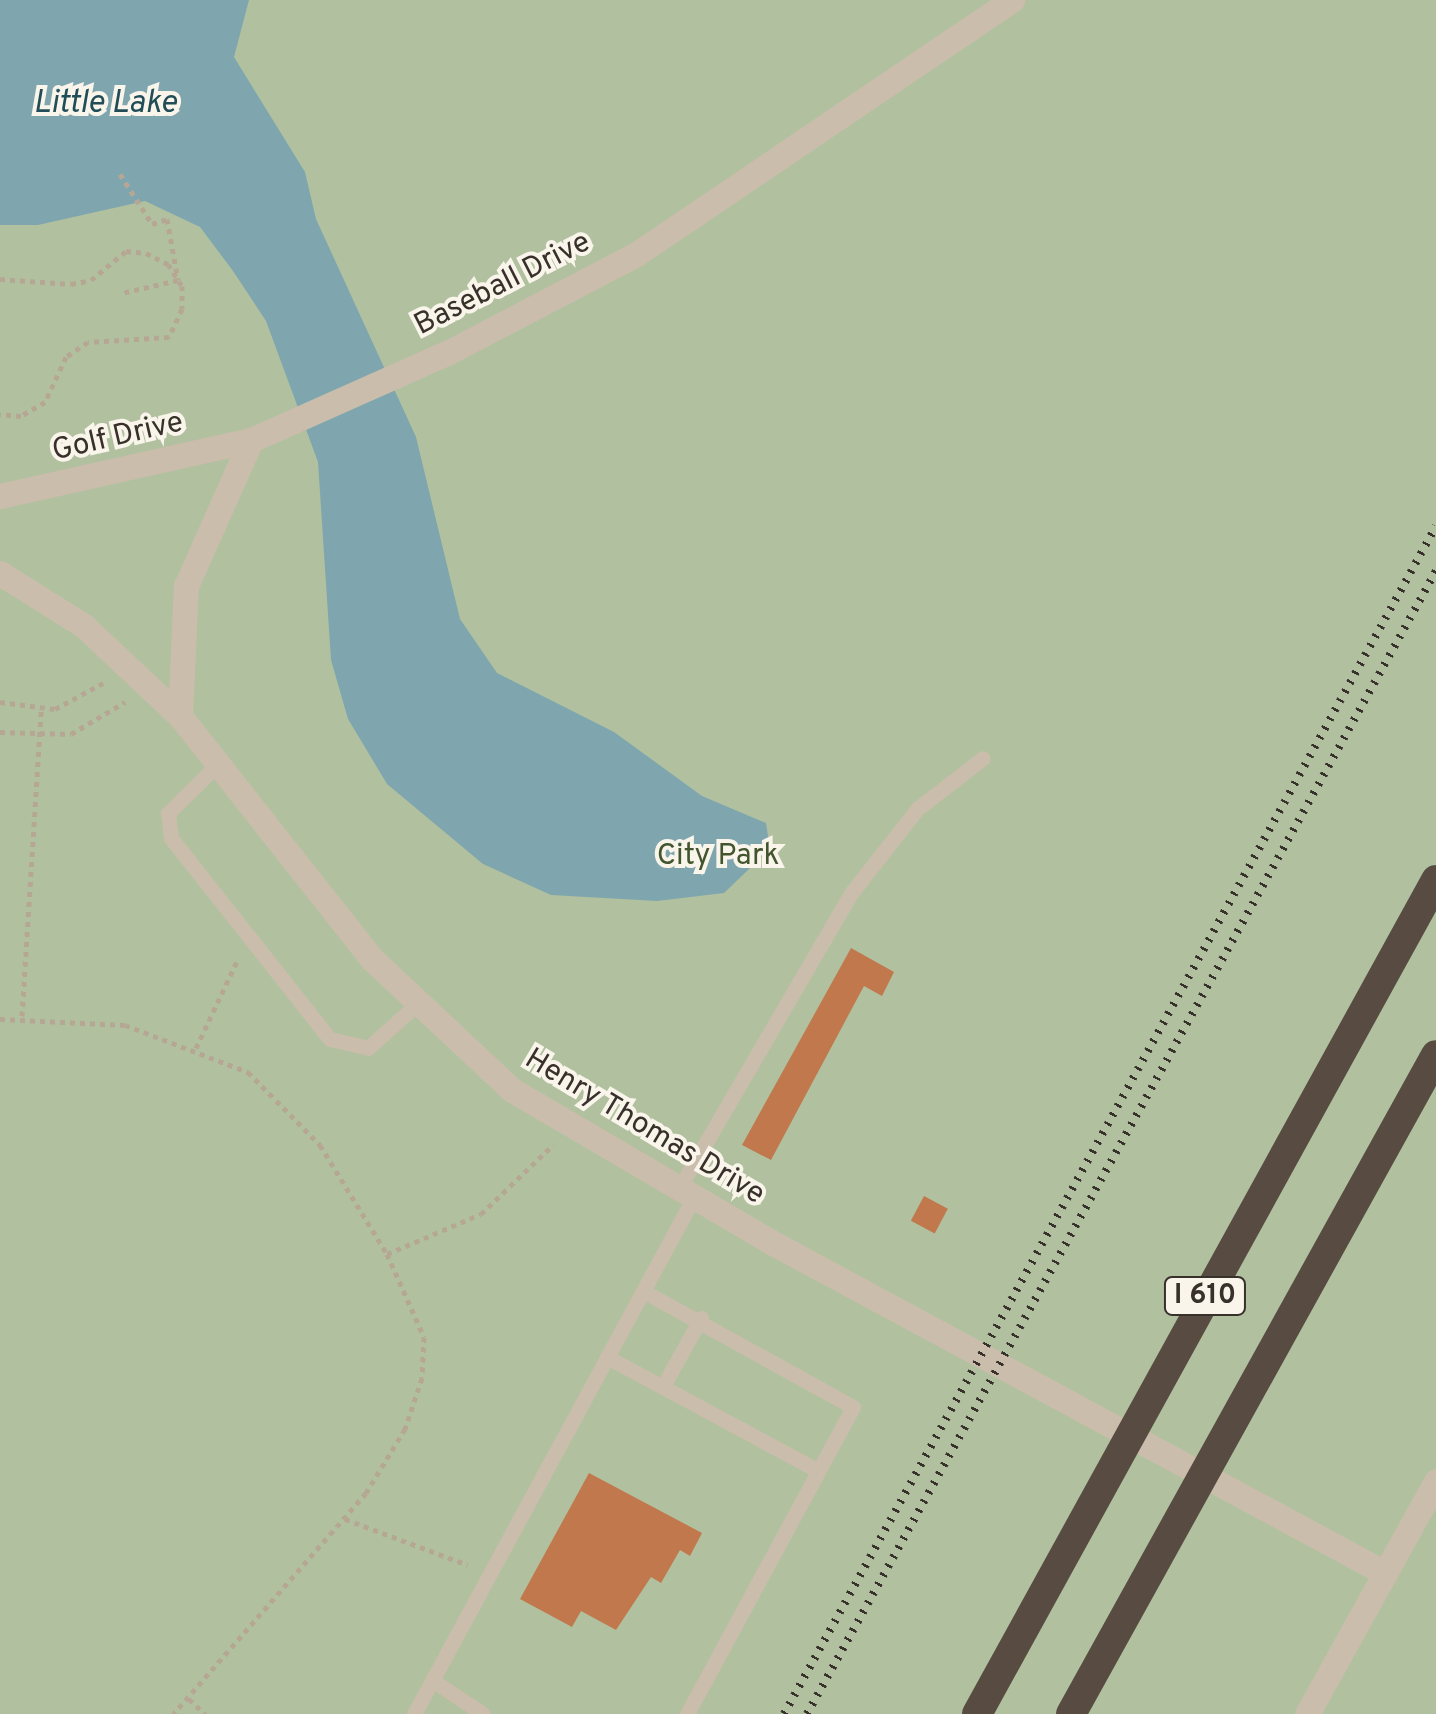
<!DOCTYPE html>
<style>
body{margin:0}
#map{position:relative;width:1436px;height:1714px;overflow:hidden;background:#f2ebdf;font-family:Overpass,sans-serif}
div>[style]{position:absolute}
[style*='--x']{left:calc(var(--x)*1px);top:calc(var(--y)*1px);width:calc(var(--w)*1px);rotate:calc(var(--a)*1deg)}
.green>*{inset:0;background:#b1c19f;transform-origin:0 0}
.water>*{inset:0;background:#7fa6ae}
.building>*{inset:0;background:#c1784d;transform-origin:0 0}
.path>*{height:5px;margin-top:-2.5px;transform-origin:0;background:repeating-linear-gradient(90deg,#b6a795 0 5px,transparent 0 10px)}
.lane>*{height:15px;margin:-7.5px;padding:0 7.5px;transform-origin:7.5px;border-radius:7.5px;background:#cabdab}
.street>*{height:25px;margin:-12.5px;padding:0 12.5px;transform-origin:12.5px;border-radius:12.5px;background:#cabdab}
.rail>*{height:8px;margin-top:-4px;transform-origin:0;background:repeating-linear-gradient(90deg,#38302a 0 2.5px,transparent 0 10.5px)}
.highway-bridge>*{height:30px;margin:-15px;padding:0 15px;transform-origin:15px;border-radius:15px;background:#584b41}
span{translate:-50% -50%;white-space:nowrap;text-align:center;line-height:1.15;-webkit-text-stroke:8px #f9f5eb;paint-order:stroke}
.shield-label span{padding:2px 8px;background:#f9f5eb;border:2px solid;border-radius:8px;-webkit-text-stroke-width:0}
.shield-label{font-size:28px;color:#38302a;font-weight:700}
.street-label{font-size:30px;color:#38302a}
.park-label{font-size:30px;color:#42552e}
.water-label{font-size:32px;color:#214d58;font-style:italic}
</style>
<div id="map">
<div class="green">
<div style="left:0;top:0;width:1436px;height:1714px"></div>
</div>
<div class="water">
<div style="clip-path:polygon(0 0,249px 0,234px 57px,305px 172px,316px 219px,416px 437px,460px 619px,497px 673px,614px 732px,702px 796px,766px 823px,770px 849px,724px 893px,657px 901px,551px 895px,483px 864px,387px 784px,348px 719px,331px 660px,318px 462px,266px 321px,233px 271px,200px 227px,145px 201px,38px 225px,0 225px)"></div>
</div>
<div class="building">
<div style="clip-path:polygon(851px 948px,894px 972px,882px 996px,864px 986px,771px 1160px,742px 1145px)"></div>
<div style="left:924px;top:1196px;width:27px;height:28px;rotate:28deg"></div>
<div style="clip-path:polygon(589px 1473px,702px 1533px,690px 1556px,680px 1550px,661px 1583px,651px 1577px,616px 1630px,581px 1611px,572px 1627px,520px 1599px)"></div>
</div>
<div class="path">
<div style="--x:120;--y:174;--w:59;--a:57.4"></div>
<div style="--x:152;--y:224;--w:16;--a:-18"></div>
<div style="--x:167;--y:219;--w:62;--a:79.8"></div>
<div style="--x:178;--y:280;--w:57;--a:166.9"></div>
<div style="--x:0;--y:279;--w:71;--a:4"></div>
<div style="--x:71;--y:284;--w:20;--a:-11"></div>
<div style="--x:91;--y:280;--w:45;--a:-39.6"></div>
<div style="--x:126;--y:251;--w:20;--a:6"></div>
<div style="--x:146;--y:253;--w:25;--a:27"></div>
<div style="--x:168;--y:264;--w:26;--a:58"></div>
<div style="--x:182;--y:286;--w:23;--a:90"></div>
<div style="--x:182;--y:309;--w:31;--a:115"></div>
<div style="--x:169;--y:337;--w:81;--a:176.5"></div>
<div style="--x:88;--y:342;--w:27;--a:146"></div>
<div style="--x:66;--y:357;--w:50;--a:115"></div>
<div style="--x:45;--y:402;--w:28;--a:150"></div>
<div style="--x:21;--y:416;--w:21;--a:-175"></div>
<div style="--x:0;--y:702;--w:55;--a:7.3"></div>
<div style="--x:55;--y:709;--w:55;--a:-28.4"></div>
<div style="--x:0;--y:732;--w:71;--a:1.6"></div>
<div style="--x:71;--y:734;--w:63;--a:-30.7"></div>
<div style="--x:22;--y:1016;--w:307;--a:-86.4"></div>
<div style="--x:0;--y:1019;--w:125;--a:2.7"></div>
<div style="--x:125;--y:1025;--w:132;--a:20.9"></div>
<div style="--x:248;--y:1072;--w:103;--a:45.4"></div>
<div style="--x:320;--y:1145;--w:128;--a:58.4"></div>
<div style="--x:387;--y:1254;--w:91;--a:66"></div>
<div style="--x:424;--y:1337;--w:41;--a:92.8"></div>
<div style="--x:422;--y:1378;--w:54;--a:108.4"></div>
<div style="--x:405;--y:1429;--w:75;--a:121.4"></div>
<div style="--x:366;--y:1493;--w:293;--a:131.1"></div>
<div style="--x:196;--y:1048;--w:98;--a:-64.7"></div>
<div style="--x:387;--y:1254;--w:102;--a:-23.1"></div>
<div style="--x:481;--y:1214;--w:100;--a:-43.8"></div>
<div style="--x:345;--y:1519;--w:131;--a:20.5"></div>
<div style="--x:189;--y:1699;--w:22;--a:43"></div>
</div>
<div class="lane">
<div style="--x:217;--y:765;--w:69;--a:135.6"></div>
<div style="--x:168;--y:813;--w:25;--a:83"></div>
<div style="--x:171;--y:838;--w:256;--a:51.7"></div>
<div style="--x:330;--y:1039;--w:39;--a:13"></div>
<div style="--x:368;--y:1048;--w:64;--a:-41.9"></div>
<div style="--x:680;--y:1187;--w:341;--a:-59.8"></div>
<div style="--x:852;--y:892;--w:105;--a:-51.9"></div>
<div style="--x:917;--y:809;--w:83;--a:-37.7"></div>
<div style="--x:643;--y:1291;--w:240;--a:28.9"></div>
<div style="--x:853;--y:1407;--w:349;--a:118.4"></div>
<div style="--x:607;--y:1357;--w:238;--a:28.3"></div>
<div style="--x:663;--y:1386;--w:78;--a:-60.8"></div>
<div style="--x:432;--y:1680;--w:61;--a:33.7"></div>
<div style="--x:414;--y:1714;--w:590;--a:-61.57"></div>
</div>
<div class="street">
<div style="--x:0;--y:496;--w:257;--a:-12.6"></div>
<div style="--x:0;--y:573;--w:99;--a:32.2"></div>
<div style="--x:84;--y:626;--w:132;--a:43.2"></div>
<div style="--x:180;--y:716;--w:310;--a:51.7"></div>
<div style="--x:372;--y:959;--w:192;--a:43.1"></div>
<div style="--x:512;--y:1090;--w:300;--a:30.4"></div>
<div style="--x:771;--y:1242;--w:698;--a:28.33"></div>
<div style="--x:180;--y:716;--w:130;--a:-87.4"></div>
<div style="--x:186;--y:586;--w:160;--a:-66"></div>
<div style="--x:251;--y:440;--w:217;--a:-24"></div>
<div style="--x:449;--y:352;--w:213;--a:-27.6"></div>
<div style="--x:638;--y:253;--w:452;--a:-34.1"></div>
<div style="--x:1307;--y:1714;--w:266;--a:-61"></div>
</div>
<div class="rail">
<div style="--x:784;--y:1714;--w:1355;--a:-61.24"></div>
<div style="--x:807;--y:1714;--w:1305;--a:-61.18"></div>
</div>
<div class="highway-bridge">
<div style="--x:977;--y:1714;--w:952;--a:-61.17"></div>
<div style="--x:1071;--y:1714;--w:753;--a:-61.02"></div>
</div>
<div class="shield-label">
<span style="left:1205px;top:1296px">I 610</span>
</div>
<div class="street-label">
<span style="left:503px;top:285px;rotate:-27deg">Baseball Drive</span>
<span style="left:118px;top:438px;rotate:-13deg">Golf Drive</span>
<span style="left:644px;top:1128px;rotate:31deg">Henry Thomas Drive</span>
</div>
<div class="park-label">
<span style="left:718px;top:857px">City Park</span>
</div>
<div class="water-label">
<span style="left:105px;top:104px">Little Lake</span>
</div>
</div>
